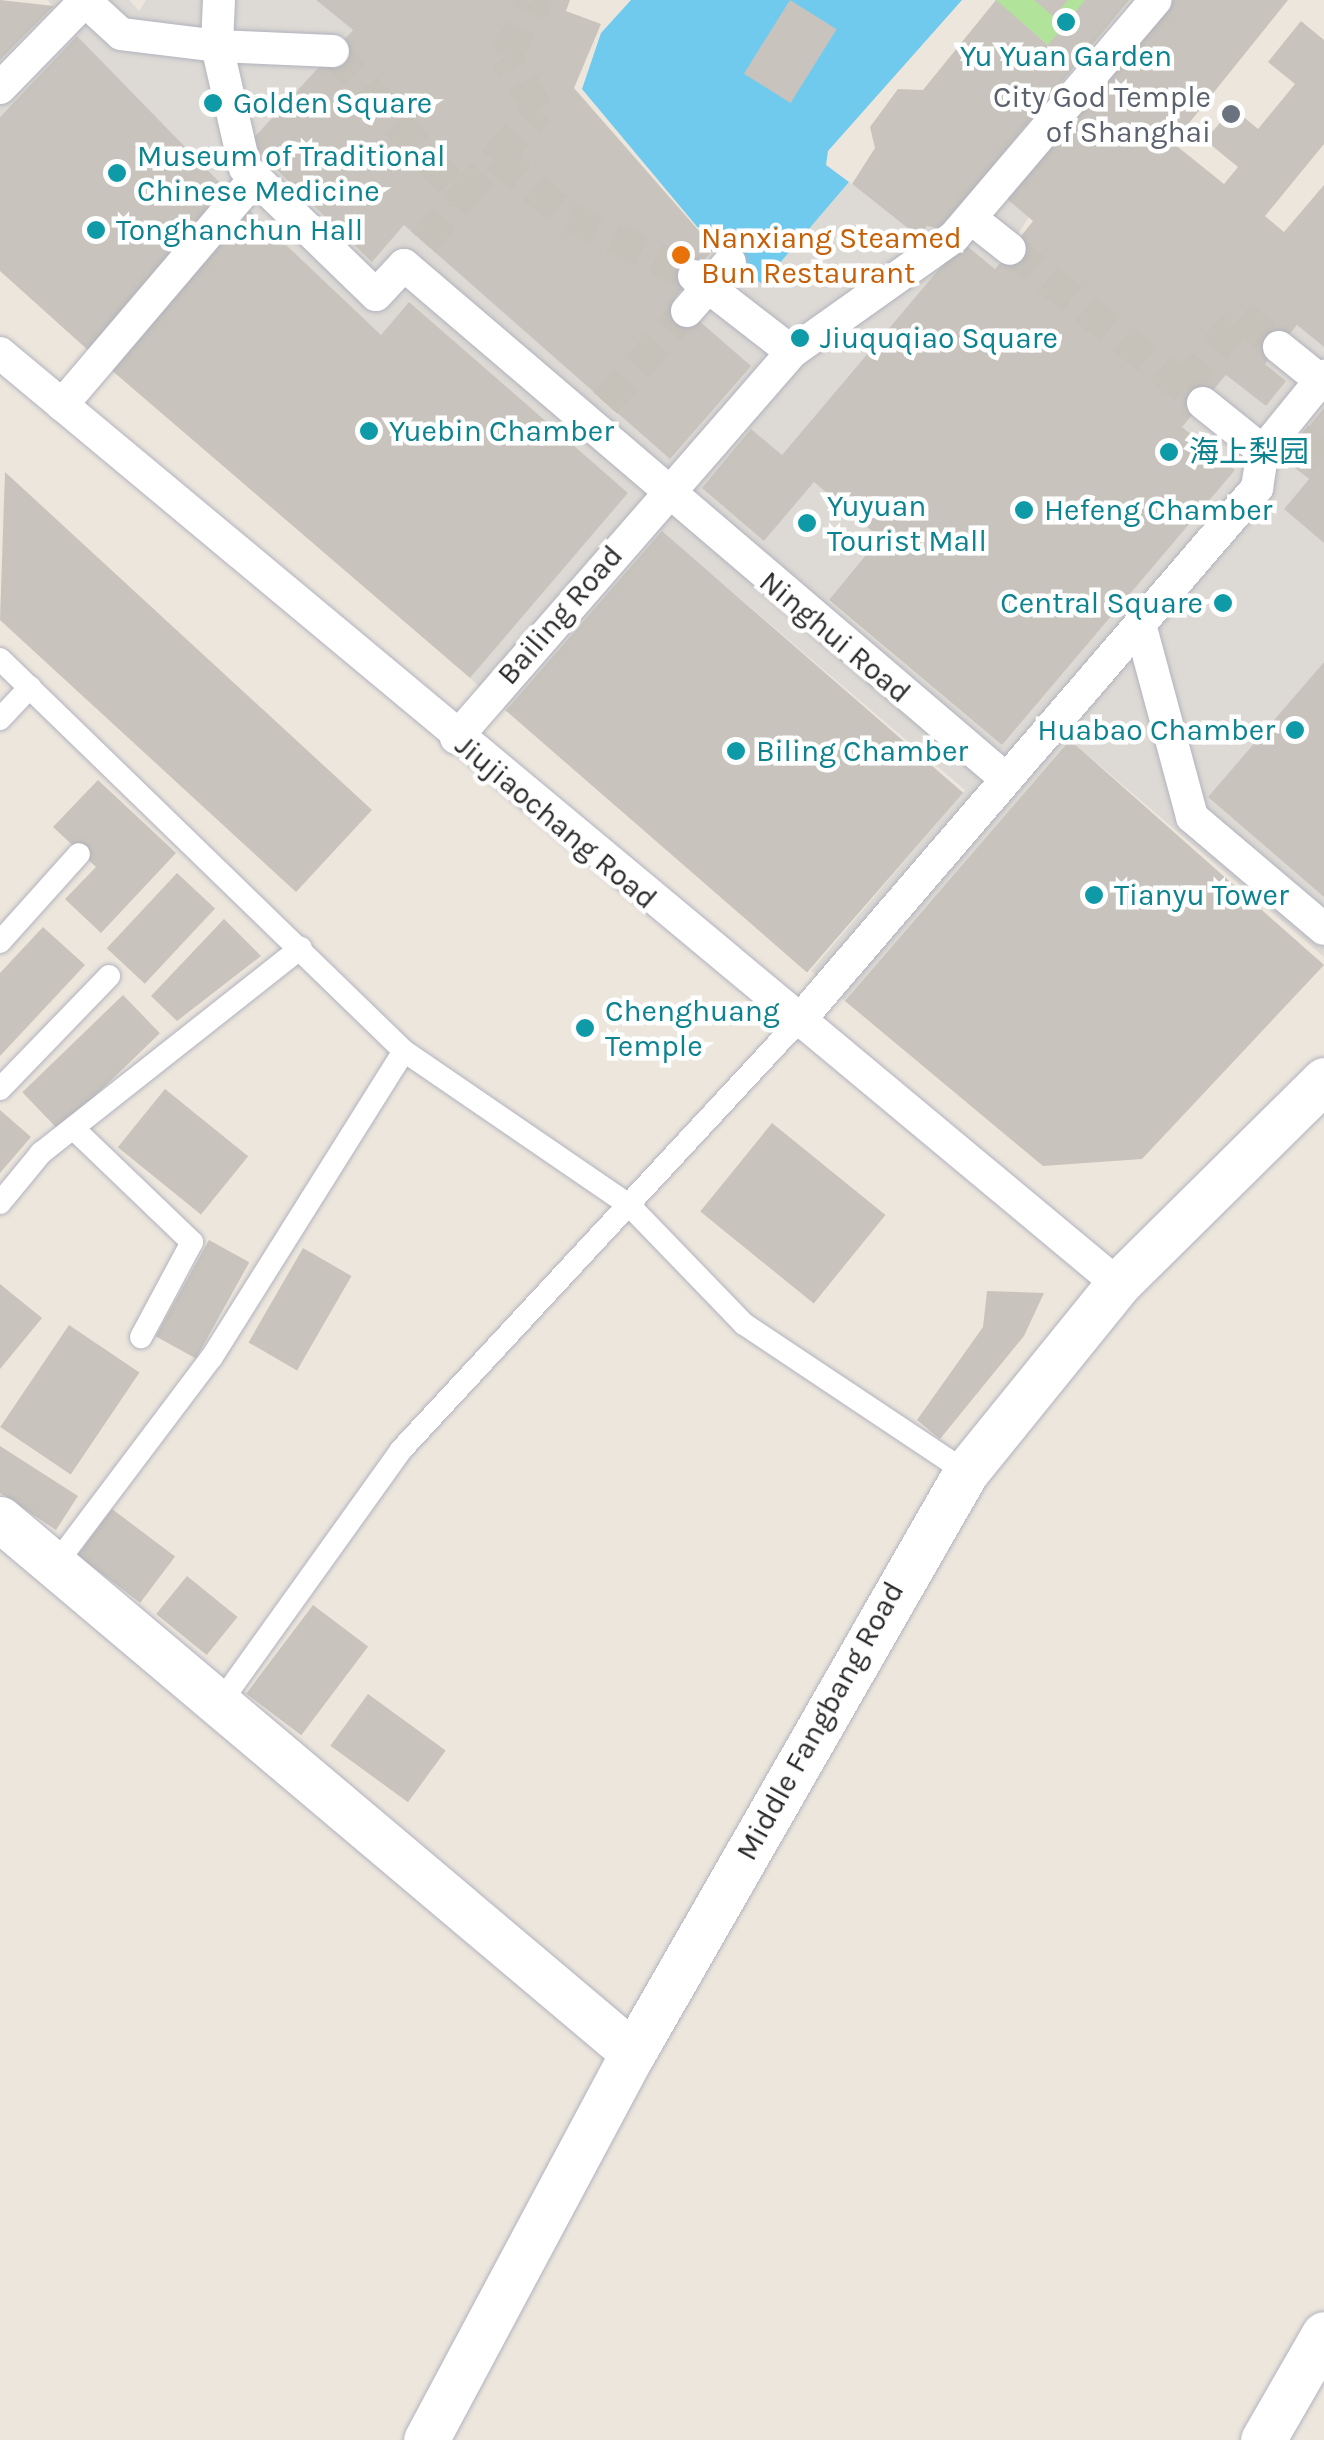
<!DOCTYPE html>
<meta charset="utf-8">
<style>
body{margin:0}
#map{position:relative;width:1324px;height:2440px;overflow:hidden;background:#ede6dd;font-family:Karla,"Noto Sans SC",sans-serif}
div>[style]{position:absolute}
[style*='--x']{left:calc(var(--x)*1px);top:calc(var(--y)*1px);width:calc(var(--w)*1px);rotate:calc(var(--a)*1deg)}
.green>*{inset:0;background:#b1e39a}
.plaza>*{inset:0;background:#ddd9d4}
.water>*{inset:0;background:#70caee}
.building>*{inset:0;background:#c8c3bc;transform-origin:0 0}
.pedestrian-tunnel>*{height:32px;margin-top:-16px;transform-origin:0;background:repeating-linear-gradient(90deg,#c6c1b9 0 32px,transparent 0 48px)}
.roads{filter:drop-shadow(0 0 2px #b1b3be) drop-shadow(0 0 2px #b1b3be)}
.service>*{height:22px;margin:-11px;padding:0 11px;transform-origin:11px;border-radius:11px;background:#fff}
.pedestrian>*{height:32px;margin:-16px;padding:0 16px;transform-origin:16px;border-radius:16px;background:#fff}
.minor>*{height:45px;margin:-22.5px;padding:0 22.5px;transform-origin:22.5px;border-radius:22.5px;background:#fff}
.dots>*{width:28px;height:28px;translate:-50% -50%;box-sizing:border-box;border:5px solid #fff;border-radius:50%}
span{translate:-50% -50%;white-space:nowrap;text-align:center;line-height:1.15;-webkit-text-stroke:9px #fff;paint-order:stroke}
.culture-label{font-size:30px;color:#0d838f}
.left{translate:0 -50%;text-align:left}
.right{translate:-100% -50%;text-align:right}
.worship-label{font-size:30px;color:#5b616d}
.food-label{font-size:30px;color:#c56008}
.street-label{font-size:30px;color:#2b2b2b}
</style>
<div id="map">
<div class="green">
<div style="clip-path:polygon(995px 0,1129px 0,1074px 67px)"></div>
</div>
<div class="plaza">
<div style="clip-path:polygon(48px 0,129px 0,139px 11px,146px 0,316px 0,353px 30px,249px 143px,372px 261px,404px 225px,670px 458px,674px 299px,714px 247px,762px 284px,849px 182px,918px 236px,927px 226px,941px 229px,1129px 0,1170px 0,995px 269px,962px 243px,782px 455px,764px 541px,814px 482px,880px 538px,829px 601px,1002px 745px,1235px 470px,1182px 427px,1226px 375px,1266px 406px,1286px 381px,1265px 364px,1297px 325px,1324px 347px,1324px 408px,1284px 457px,1309px 479px,1284px 509px,1324px 543px,1324px 662px,1208px 797px,1324px 897px,1324px 957px,1070px 740px,845px 1001px,811px 971px,965px 790px,662px 532px,507px 712px,470px 678px,628px 493px,409px 303px,381px 335px,109px 368px,101px 62px,77px 36px,0 117px,0 60px,53px 7px)"></div>
</div>
<div class="water">
<div style="clip-path:polygon(631px 0,962px 0,828px 151px,826px 165px,849px 182px,762px 284px,714px 247px,582px 89px,601px 33px)"></div>
</div>
<div class="building">
<div style="clip-path:polygon(0 0,54px 6px,0 60px)"></div>
<div style="clip-path:polygon(316px 0,570px 0,566px 11px,601px 24px,574px 88px,714px 248px,674px 299px,751px 366px,670px 459px,404px 225px,372px 262px,249px 143px,353px 30px)"></div>
<div style="left:790px;top:0;width:55px;height:87px;rotate:32deg"></div>
<div style="clip-path:polygon(996px 0,1048px 45px,1085px 0,1129px 0,941px 229px,927px 226px,919px 237px,852px 184px,875px 148px,870px 127px,898px 89px,923px 90px)"></div>
<div style="clip-path:polygon(1034px 0,1068px 0,1054px 17px)"></div>
<div style="clip-path:polygon(1170px 0,1288px 0,1173px 143px,1224px 184px,1238px 167px,1205px 140px,1233px 108px,1258px 129px,1295px 84px,1268px 62px,1301px 21px,1324px 40px,1324px 144px,1265px 216px,1284px 232px,1324px 185px,1324px 347px,1297px 325px,1265px 364px,1286px 381px,1266px 406px,1226px 375px,1182px 427px,1235px 470px,1002px 745px,829px 600px,880px 538px,814px 482px,764px 541px,702px 488px,751px 429px,782px 455px,962px 242px,995px 269px,1033px 221px,1007px 199px)"></div>
<div style="clip-path:polygon(77px 36px,226px 189px,89px 351px,0 271px,0 117px)"></div>
<div style="clip-path:polygon(247px 208px,381px 335px,409px 302px,628px 493px,470px 678px,109px 368px)"></div>
<div style="clip-path:polygon(1324px 408px,1324px 543px,1284px 509px,1309px 479px,1283px 458px)"></div>
<div style="clip-path:polygon(5px 472px,372px 810px,296px 892px,0 620px)"></div>
<div style="left:662px;top:531px;width:399px;height:238px;rotate:41deg"></div>
<div style="clip-path:polygon(1324px 662px,1324px 897px,1208px 797px)"></div>
<div style="clip-path:polygon(1070px 740px,1324px 965px,1142px 1159px,1043px 1166px,845px 1001px)"></div>
<div style="clip-path:polygon(98px 780px,176px 853px,101px 933px,65px 899px,96px 867px,53px 827px)"></div>
<div style="left:177px;top:873px;width:52px;height:103px;rotate:43deg"></div>
<div style="clip-path:polygon(224px 919px,261px 956px,177px 1021px,151px 996px)"></div>
<div style="clip-path:polygon(43px 927px,85px 965px,0 1056px,0 973px)"></div>
<div style="left:123px;top:995px;width:53px;height:140px;rotate:46deg"></div>
<div style="left:165px;top:1089px;width:107px;height:75px;rotate:39deg"></div>
<div style="clip-path:polygon(0 1110px,31px 1137px,0 1173px)"></div>
<div style="left:772px;top:1123px;width:146px;height:114px;rotate:39deg"></div>
<div style="left:209px;top:1240px;width:46px;height:110px;rotate:29deg"></div>
<div style="left:303px;top:1248px;width:56px;height:109px;rotate:30deg"></div>
<div style="clip-path:polygon(0 1284px,42px 1318px,0 1369px)"></div>
<div style="clip-path:polygon(987px 1291px,1044px 1293px,1024px 1336px,940px 1439px,917px 1420px,983px 1327px)"></div>
<div style="left:69px;top:1325px;width:85px;height:123px;rotate:34deg"></div>
<div style="clip-path:polygon(0 1446px,78px 1496px,56px 1530px,0 1493px)"></div>
<div style="left:112px;top:1509px;width:79px;height:58px;rotate:37deg"></div>
<div style="left:187px;top:1576px;width:65px;height:49px;rotate:39deg"></div>
<div style="left:313px;top:1605px;width:69px;height:111px;rotate:37deg"></div>
<div style="left:368px;top:1694px;width:96px;height:64px;rotate:36deg"></div>
</div>
<div class="pedestrian-tunnel">
<div style="--x:333;--y:51;--w:195;--a:48.5"></div>
<div style="--x:462;--y:197;--w:52;--a:-48.9"></div>
<div style="--x:496;--y:158;--w:94;--a:38.9"></div>
<div style="--x:569;--y:217;--w:138;--a:25.3"></div>
<div style="--x:496;--y:158;--w:64;--a:-48.8"></div>
<div style="--x:538;--y:110;--w:62;--a:-119.9"></div>
<div style="--x:507;--y:56;--w:58;--a:-64.3"></div>
<div style="--x:532;--y:4;--w:16;--a:-14"></div>
<div style="--x:423;--y:242;--w:60;--a:-49.1"></div>
<div style="--x:1010;--y:249;--w:247;--a:38.6"></div>
<div style="--x:1184;--y:387;--w:91;--a:-51.2"></div>
<div style="--x:1241;--y:316;--w:49;--a:39.2"></div>
<div style="--x:605;--y:403;--w:123;--a:-48.3"></div>
<div style="--x:1298;--y:438;--w:33;--a:39"></div>
</div>
<div class="roads">
<div class="service">
<div style="--x:0;--y:659;--w:563;--a:44.14"></div>
<div style="--x:404;--y:1051;--w:274;--a:34.4"></div>
<div style="--x:630;--y:1206;--w:164;--a:46"></div>
<div style="--x:744;--y:1324;--w:267;--a:33.7"></div>
<div style="--x:0;--y:719;--w:44;--a:-46.8"></div>
<div style="--x:0;--y:942;--w:118;--a:-48.1"></div>
<div style="--x:0;--y:1089;--w:157;--a:-46"></div>
<div style="--x:73;--y:1128;--w:165;--a:43.8"></div>
<div style="--x:192;--y:1242;--w:108;--a:118.2"></div>
<div style="--x:0;--y:1203;--w:65;--a:-50.6"></div>
<div style="--x:41;--y:1153;--w:331;--a:-38.3"></div>
<div style="--x:55;--y:1565;--w:261;--a:-53"></div>
<div style="--x:212;--y:1357;--w:361;--a:-57.9"></div>
<div style="--x:220;--y:1703;--w:311;--a:-54.4"></div>
<div style="--x:401;--y:1450;--w:582;--a:-47.16"></div>
</div>
<div class="pedestrian">
<div style="--x:84;--y:0;--w:50;--a:42.6"></div>
<div style="--x:121;--y:34;--w:97;--a:7.1"></div>
<div style="--x:217;--y:46;--w:125;--a:77.1"></div>
<div style="--x:245;--y:168;--w:182;--a:44.1"></div>
<div style="--x:376;--y:295;--w:41;--a:-47"></div>
<div style="--x:404;--y:265;--w:792;--a:40.49"></div>
<div style="--x:219;--y:0;--w:46;--a:92.5"></div>
<div style="--x:217;--y:46;--w:116;--a:2.5"></div>
<div style="--x:0;--y:88;--w:122;--a:-45.7"></div>
<div style="--x:972;--y:219;--w:48;--a:38.3"></div>
<div style="--x:694;--y:276;--w:124;--a:37.8"></div>
<div style="--x:687;--y:311;--w:65;--a:-48.7"></div>
<div style="--x:1279;--y:347;--w:53;--a:38.8"></div>
<div style="--x:0;--y:353;--w:1455;--a:39.79"></div>
<div style="--x:1203;--y:403;--w:77;--a:38.7"></div>
<div style="--x:62;--y:405;--w:298;--a:-49.6"></div>
<div style="--x:1140;--y:624;--w:200;--a:74.9"></div>
<div style="--x:1192;--y:817;--w:173;--a:40.3"></div>
<div style="--x:456;--y:738;--w:512;--a:-48.96"></div>
<div style="--x:792;--y:352;--w:199;--a:-35.4"></div>
<div style="--x:954;--y:237;--w:311;--a:-49.6"></div>
<div style="--x:797;--y:1023;--w:706;--a:-49.31"></div>
<div style="--x:1257;--y:488;--w:37;--a:-81"></div>
<div style="--x:1263;--y:451;--w:97;--a:-50.9"></div>
</div>
<div class="minor">
<div style="--x:0;--y:1519;--w:828;--a:40.15"></div>
<div style="--x:426;--y:2440;--w:439;--a:-61.9"></div>
<div style="--x:633;--y:2053;--w:670;--a:-60.18"></div>
<div style="--x:966;--y:1472;--w:242;--a:-51"></div>
<div style="--x:1118;--y:1284;--w:290;--a:-44.7"></div>
<div style="--x:1263;--y:2440;--w:122;--a:-60.1"></div>
</div>
</div>
<div class="dots">
<div style="left:1066px;top:22px;background:#0f9aa8"></div>
<div style="left:213px;top:103px;background:#0f9aa8"></div>
<div style="left:1231px;top:114px;background:#6b7280"></div>
<div style="left:117px;top:173px;background:#0f9aa8"></div>
<div style="left:96px;top:230px;background:#0f9aa8"></div>
<div style="left:681px;top:255px;background:#e8710a"></div>
<div style="left:800px;top:338px;background:#0f9aa8"></div>
<div style="left:369px;top:431px;background:#0f9aa8"></div>
<div style="left:1169px;top:452px;background:#0f9aa8"></div>
<div style="left:1024px;top:510px;background:#0f9aa8"></div>
<div style="left:807px;top:523px;background:#0f9aa8"></div>
<div style="left:1223px;top:603px;background:#0f9aa8"></div>
<div style="left:1295px;top:730px;background:#0f9aa8"></div>
<div style="left:736px;top:751px;background:#0f9aa8"></div>
<div style="left:1094px;top:895px;background:#0f9aa8"></div>
<div style="left:585px;top:1028px;background:#0f9aa8"></div>
</div>
<div class="culture-label">
<span style="left:1066px;top:56px">Yu Yuan Garden</span>
<span class="left" style="left:233px;top:103px">Golden Square</span>
<span class="left" style="left:137px;top:173px">Museum of Traditional<br>Chinese Medicine</span>
<span class="left" style="left:116px;top:230px">Tonghanchun Hall</span>
<span class="left" style="left:820px;top:338px">Jiuquqiao Square</span>
<span class="left" style="left:389px;top:431px">Yuebin Chamber</span>
<span class="left" style="left:1189px;top:452px">海上梨园</span>
<span class="left" style="left:827px;top:523px">Yuyuan<br>Tourist Mall</span>
<span class="left" style="left:1044px;top:510px">Hefeng Chamber</span>
<span class="right" style="left:1203px;top:603px">Central Square</span>
<span class="right" style="left:1275px;top:730px">Huabao Chamber</span>
<span class="left" style="left:756px;top:751px">Biling Chamber</span>
<span class="left" style="left:1114px;top:895px">Tianyu Tower</span>
<span class="left" style="left:605px;top:1028px">Chenghuang<br>Temple</span>
</div>
<div class="worship-label">
<span class="right" style="left:1211px;top:114px">City God Temple<br>of Shanghai</span>
</div>
<div class="food-label">
<span class="left" style="left:701px;top:255px">Nanxiang Steamed<br>Bun Restaurant</span>
</div>
<div class="street-label">
<span style="left:560px;top:615px;rotate:-49deg">Bailing Road</span>
<span style="left:835px;top:637px;rotate:40deg">Ninghui Road</span>
<span style="left:556px;top:822px;rotate:40deg">Jiujiaochang Road</span>
<span style="left:820px;top:1721px;rotate:-61deg">Middle Fangbang Road</span>
</div>
</div>
